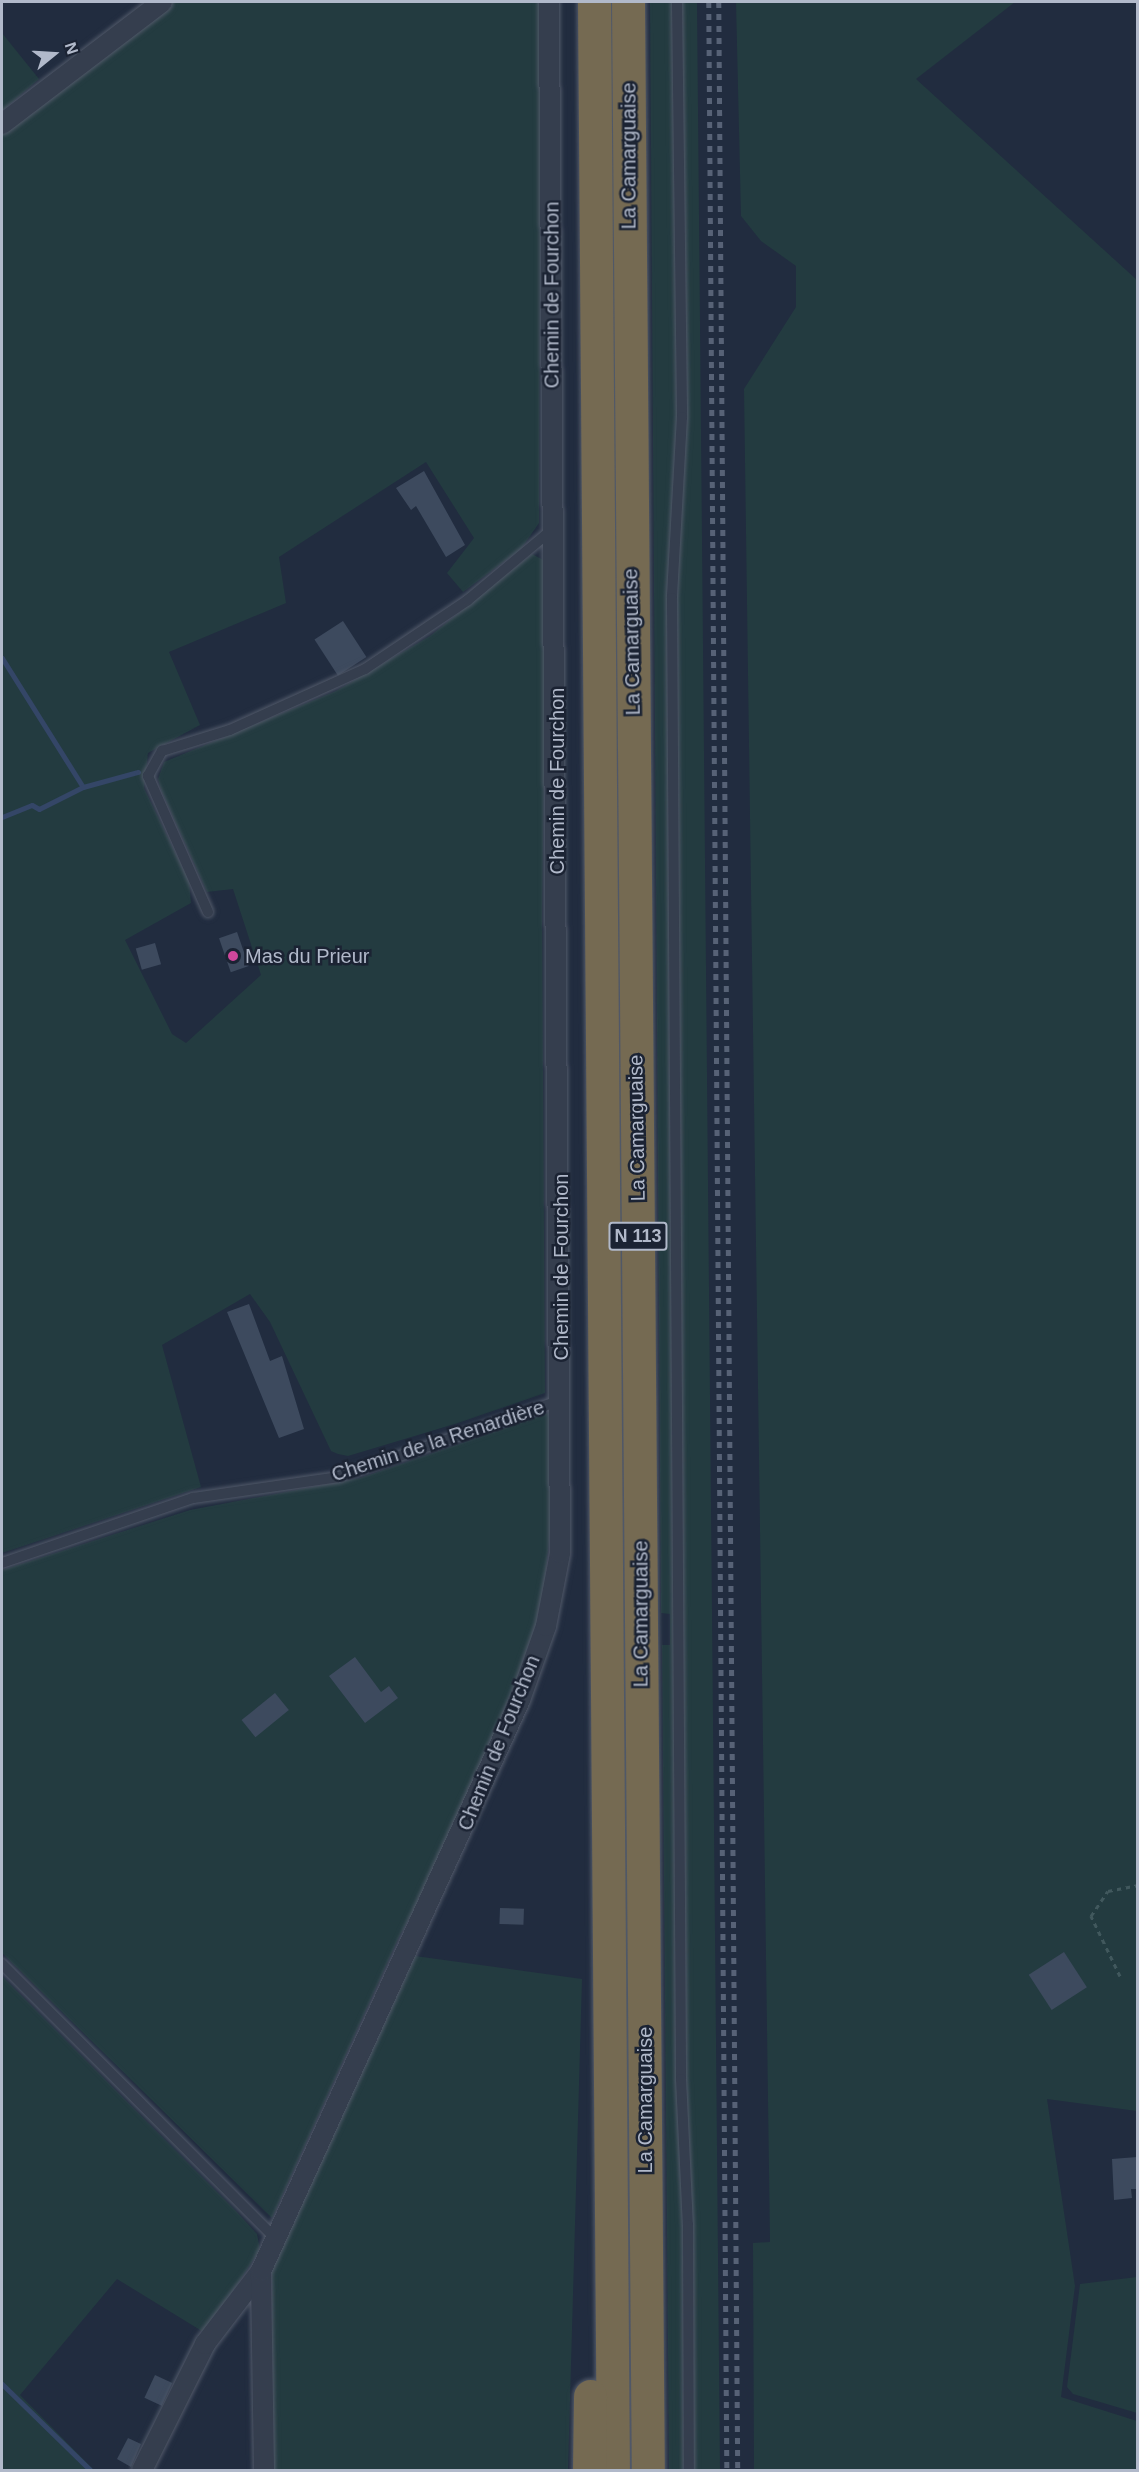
<!DOCTYPE html>
<meta charset="utf-8">
<style>
body{margin:0}
#map{position:relative;width:1139px;height:2472px;overflow:hidden;background:#212c3f;font-family:Helvetica,sans-serif}
div>[style]{position:absolute}
[style*='--x']{left:calc(var(--x)*1px);top:calc(var(--y)*1px);width:calc(var(--w)*1px);rotate:calc(var(--a)*1deg)}
.green>*{inset:0;background:#233b40}
.stream>*{height:5px;margin:-2.5px;padding:0 2.5px;transform-origin:2.5px;border-radius:2.5px;background:#344667}
.building>*{inset:0;background:#3d4a5e;transform-origin:0 0}
.path>*{height:3px;margin-top:-1.5px;transform-origin:0;background:repeating-linear-gradient(90deg,#41585d 0 4.5px,transparent 0 9px)}
.roads{filter:drop-shadow(0 0 2px #515969) drop-shadow(0 0 2px #515969)}
.lane>*{height:10px;margin:-5px;padding:0 5px;transform-origin:5px;border-radius:5px;background:#353e4e}
.street>*{height:20px;margin:-10px;padding:0 10px;transform-origin:10px;border-radius:10px;background:#353e4e}
.highway>*{height:33px;margin:-16.5px;padding:0 16.5px;transform-origin:16.5px;border-radius:16.5px;background:#756a52}
.rail>*{height:4.5px;margin-top:-2.25px;transform-origin:0;background:repeating-linear-gradient(90deg,#576276 0 6px,transparent 0 12px)}
.dots>*{width:16px;height:16px;translate:-50% -50%;box-sizing:border-box;border:3px solid #1b2333;border-radius:50%}
span{translate:-50% -50%;white-space:nowrap;text-align:center;line-height:1.15;-webkit-text-stroke:5px #1b2333;paint-order:stroke}
.shield-label span{padding:2px 4px;background:#1b2333;border:2px solid;border-radius:4px;-webkit-text-stroke-width:0}
.shield-label{font-size:18px;color:#b1b9ca;font-weight:700}
.street-label{font-size:20px;color:#b1b9ca}
.poi-label{font-size:20px;color:#b1b9ca}
.left{translate:0 -50%;text-align:left}
.frame{position:absolute;inset:0;border:3px solid #b1b9ca;pointer-events:none}
.north{position:absolute;left:24px;top:24px;width:60px;height:60px;-webkit-text-stroke:4px #1b2333;paint-order:stroke;rotate:72deg;font-size:16px;font-weight:700;line-height:24px;text-align:center;color:#b1b9ca}
.north::after{content:'';display:block;margin:auto;width:21px;height:27px;background:#b1b9ca;clip-path:polygon(50% 0,100% 100%,50% 72%,0 100%)}
</style>
<div id="map">
<div class="green">
<div style="clip-path:polygon(169px 2px,541px 2px,539px 523px,521px 549px,463px 592px,447px 573px,474px 538px,426px 462px,279px 557px,286px 603px,169px 652px,200px 725px,148px 753px,144px 788px,189px 881px,191px 903px,125px 940px,172px 1034px,186px 1043px,261px 975px,233px 889px,207px 892px,161px 790px,158px 779px,164px 762px,336px 691px,430px 636px,532px 554px,547px 562px,542px 916px,545px 1393px,458px 1423px,348px 1456px,338px 1454px,331px 1451px,270px 1322px,250px 1294px,162px 1345px,201px 1487px,2px 1553px,2px 131px)"></div>
<div style="clip-path:polygon(650px 2px,697px 2px,720px 2470px,669px 2470px,662px 1645px,670px 1645px,670px 1614px,661px 1613px)"></div>
<div style="clip-path:polygon(736px 2px,1015px 2px,916px 79px,1137px 280px,1137px 2111px,1047px 2099px,1075px 2286px,1061px 2397px,1137px 2421px,1137px 2470px,754px 2470px,753px 2243px,770px 2242px,744px 389px,796px 307px,796px 266px,761px 241px,741px 216px)"></div>
<div style="clip-path:polygon(2px 33px,39px 79px,2px 111px)"></div>
<div style="clip-path:polygon(549px 1413px,555px 1415px,552px 1512px,541px 1618px,451px 1844px,399px 1937px,272px 2218px,2px 1953px,2px 1570px,190px 1510px,360px 1478px)"></div>
<div style="clip-path:polygon(415px 1956px,582px 1979px,568px 2470px,271px 2470px,272px 2268px)"></div>
<div style="clip-path:polygon(2px 1976px,236px 2211px,257px 2234px,260px 2250px,205px 2333px,117px 2279px,20px 2395px,94px 2470px,2px 2470px)"></div>
<div style="clip-path:polygon(1137px 2277px,1138px 2277px,1137px 2413px,1073px 2394px,1067px 2387px,1080px 2284px)"></div>
</div>
<div class="stream">
<div style="--x:2;--y:658;--w:152;--a:57.9"></div>
<div style="--x:2;--y:817;--w:32;--a:-22"></div>
<div style="--x:32;--y:805;--w:8;--a:30"></div>
<div style="--x:39;--y:809;--w:49;--a:-26.6"></div>
<div style="--x:83;--y:787;--w:57;--a:-15.3"></div>
<div style="--x:2;--y:2384;--w:123;--a:44.3"></div>
</div>
<div class="building">
<div style="clip-path:polygon(424px 471px,465px 545px,446px 557px,416px 506px,411px 510px,396px 488px)"></div>
<div style="left:343px;top:621px;width:43px;height:34px;rotate:57deg"></div>
<div style="left:237px;top:932px;width:36px;height:19px;rotate:71deg"></div>
<div style="left:155px;top:943px;width:22px;height:20px;rotate:74deg"></div>
<div style="clip-path:polygon(249px 1304px,270px 1361px,282px 1356px,304px 1429px,279px 1438px,227px 1312px)"></div>
<div style="clip-path:polygon(355px 1657px,381px 1692px,389px 1686px,398px 1698px,365px 1723px,329px 1676px)"></div>
<div style="left:275px;top:1693px;width:22px;height:43px;rotate:51deg"></div>
<div style="left:500px;top:1908px;width:24px;height:16px;rotate:2deg"></div>
<div style="left:1064px;top:1952px;width:42px;height:42px;rotate:57deg"></div>
<div style="clip-path:polygon(1137px 2157px,1137px 2189px,1131px 2189px,1132px 2198px,1114px 2200px,1112px 2159px)"></div>
<div style="left:155px;top:2375px;width:19px;height:25px;rotate:25deg"></div>
<div style="clip-path:polygon(128px 2438px,141px 2444px,131px 2467px,117px 2459px)"></div>
</div>
<div class="path">
<div style="--x:1120;--y:1976;--w:67;--a:-115.8"></div>
<div style="--x:1091;--y:1916;--w:30;--a:-56"></div>
<div style="--x:1108;--y:1891;--w:31;--a:-11"></div>
</div>
<div class="roads">
<div class="lane">
<div style="--x:677;--y:2;--w:415;--a:89.3"></div>
<div style="--x:682;--y:417;--w:181;--a:93.2"></div>
<div style="--x:672;--y:598;--w:1481;--a:89.65"></div>
<div style="--x:681;--y:2079;--w:146;--a:87.3"></div>
<div style="--x:688;--y:2225;--w:245;--a:89.8"></div>
<div style="--x:208;--y:912;--w:149;--a:-113.8"></div>
<div style="--x:148;--y:776;--w:29;--a:-61"></div>
<div style="--x:162;--y:751;--w:71;--a:-17.2"></div>
<div style="--x:230;--y:730;--w:148;--a:-24.3"></div>
<div style="--x:365;--y:669;--w:124;--a:-33.8"></div>
<div style="--x:468;--y:600;--w:112;--a:-39.9"></div>
<div style="--x:2;--y:1563;--w:202;--a:-18.8"></div>
<div style="--x:193;--y:1498;--w:148;--a:-8.2"></div>
<div style="--x:339;--y:1477;--w:235;--a:-19.1"></div>
<div style="--x:2;--y:1964;--w:385;--a:45.1"></div>
</div>
<div class="street">
<div style="--x:2;--y:124;--w:201;--a:-37.3"></div>
<div style="--x:142;--y:2470;--w:141;--a:-63.4"></div>
<div style="--x:205;--y:2344;--w:92;--a:-52.5"></div>
<div style="--x:264;--y:2470;--w:199;--a:-90.9"></div>
<div style="--x:261;--y:2271;--w:627;--a:-65.6"></div>
<div style="--x:520;--y:1700;--w:78;--a:-70.6"></div>
<div style="--x:546;--y:1626;--w:74;--a:-79.1"></div>
<div style="--x:560;--y:1553;--w:1551;--a:-90.41"></div>
</div>
<div class="highway">
<div style="--x:594;--y:2;--w:2468;--a:89.56"></div>
<div style="--x:628;--y:2;--w:2468;--a:89.54"></div>
<div style="--x:589;--y:2470;--w:74;--a:-89.2"></div>
</div>
</div>
<div class="rail">
<div style="--x:709;--y:2;--w:2468;--a:89.58"></div>
<div style="--x:719;--y:2;--w:2468;--a:89.56"></div>
</div>
<div class="dots">
<div style="left:233px;top:956px;background:#d1479c"></div>
</div>
<div class="shield-label">
<span style="left:638px;top:1236px">N 113</span>
</div>
<div class="street-label">
<span style="left:629px;top:156px;rotate:-90deg">La Camarguaise</span>
<span style="left:552px;top:295px;rotate:-90deg">Chemin de Fourchon</span>
<span style="left:632px;top:642px;rotate:-91deg">La Camarguaise</span>
<span style="left:557px;top:781px;rotate:-90deg">Chemin de Fourchon</span>
<span style="left:637px;top:1128px;rotate:-91deg">La Camarguaise</span>
<span style="left:561px;top:1267px;rotate:-90deg">Chemin de Fourchon</span>
<span style="left:438px;top:1441px;rotate:-18deg">Chemin de la Renardière</span>
<span style="left:641px;top:1614px;rotate:-90deg">La Camarguaise</span>
<span style="left:499px;top:1743px;rotate:-68deg">Chemin de Fourchon</span>
<span style="left:645px;top:2100px;rotate:-90deg">La Camarguaise</span>
</div>
<div class="poi-label">
<span class="left" style="left:245px;top:956px">Mas du Prieur</span>
</div>
<div class="frame"></div>
<div class="north">N</div>
</div>
